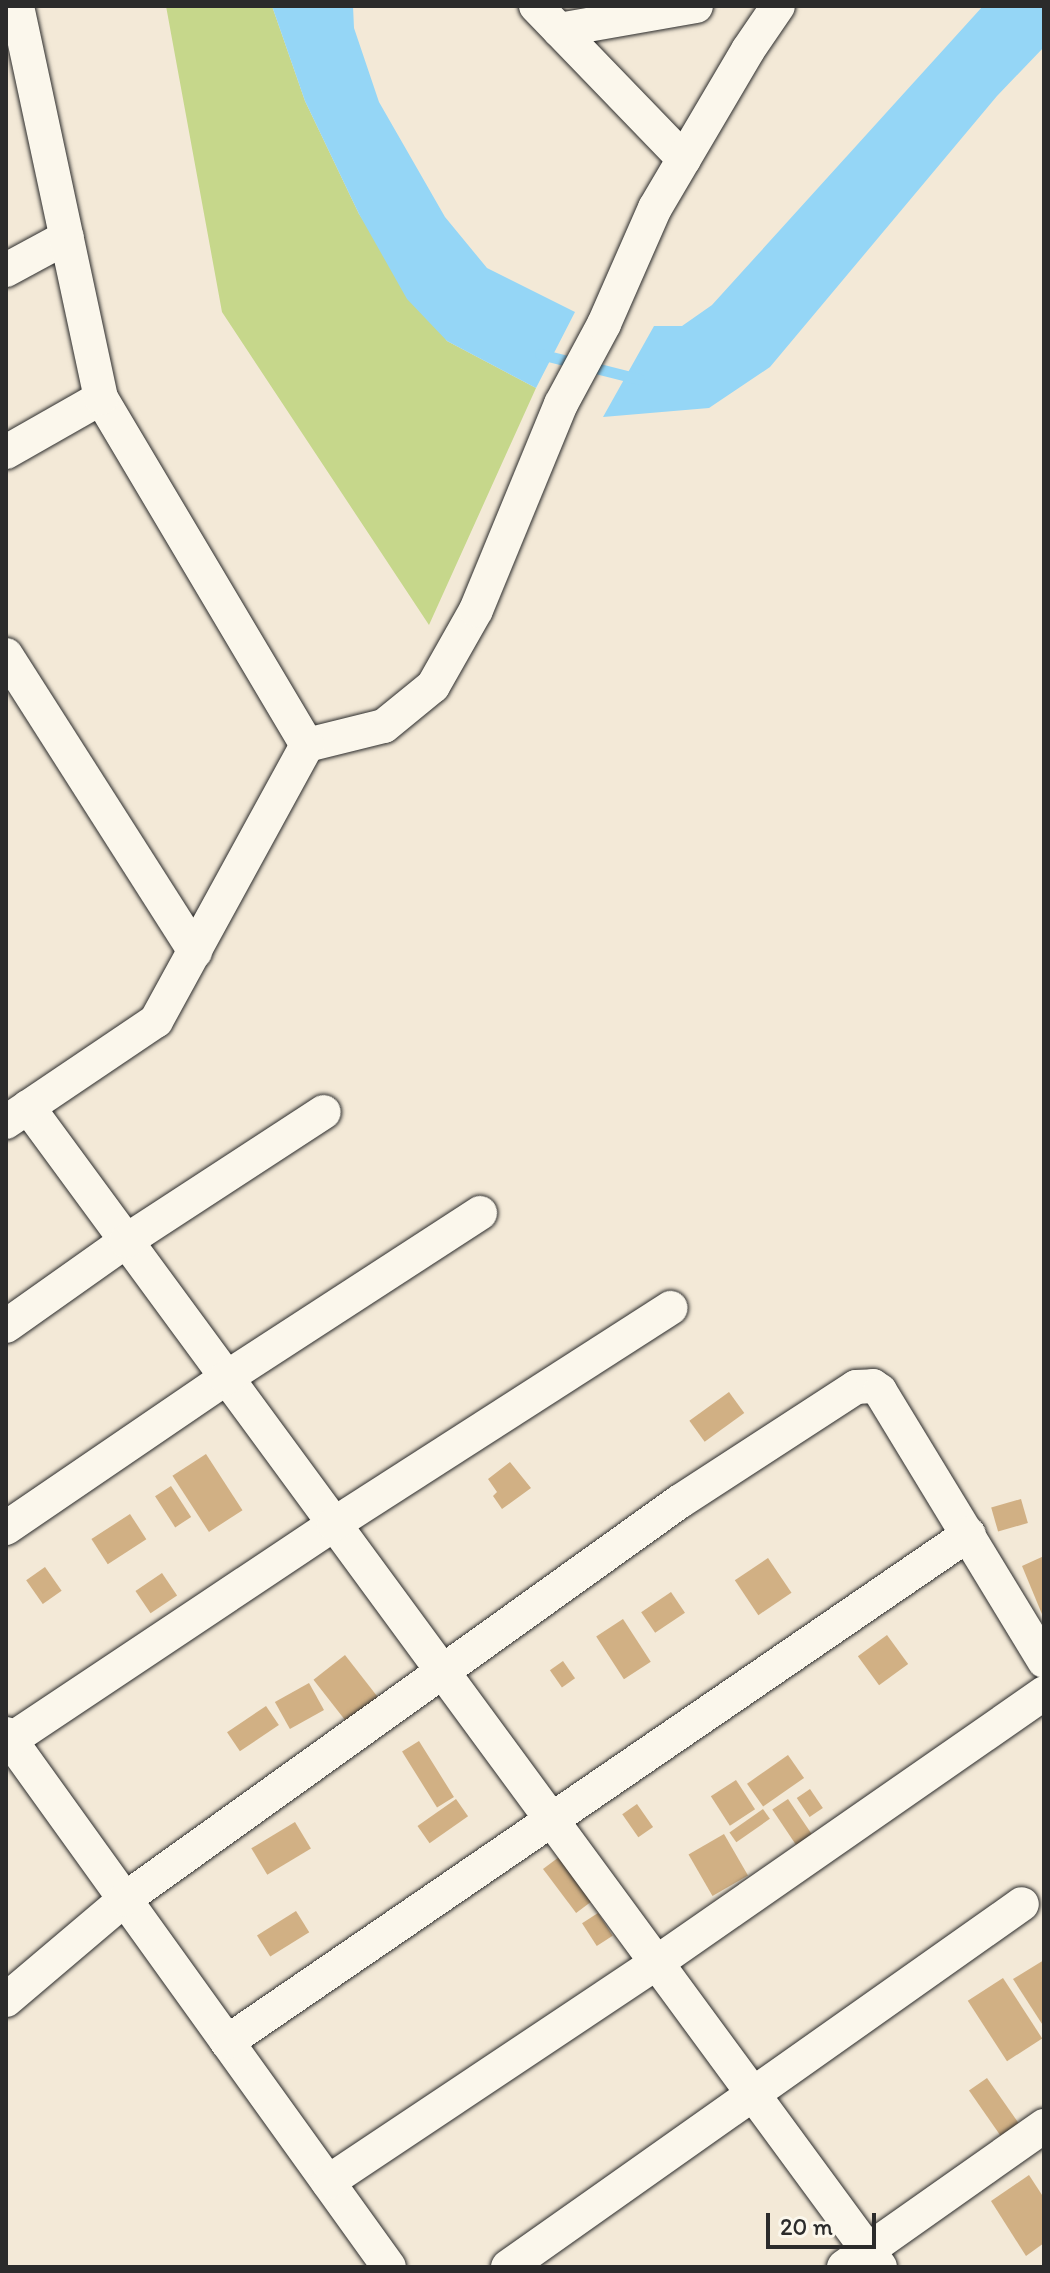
<!DOCTYPE html>
<style>
body{margin:0}
#map{position:relative;width:1050px;height:2273px;overflow:hidden;background:#f3e9d7;font-family:Itim,sans-serif}
div>[style]{position:absolute}
[style*='--x']{left:calc(var(--x)*1px);top:calc(var(--y)*1px);width:calc(var(--w)*1px);rotate:calc(var(--a)*1deg)}
.green>*{inset:0;background:#c6d78b}
.water>*{inset:0;background:#95d6f6}
.stream>*{height:11px;margin:-5.5px;padding:0 5.5px;transform-origin:5.5px;border-radius:5.5px;background:#95d6f6}
.building>*{inset:0;background:#d1b084;transform-origin:0 0}
.roads{filter:drop-shadow(0 0 2px #2b2b2b) drop-shadow(0 0 2px #2b2b2b)}
.street>*{height:34px;margin:-17px;padding:0 17px;transform-origin:17px;border-radius:17px;background:#fbf7ec}
span{translate:-50% -50%;white-space:nowrap;text-align:center;line-height:1.15;-webkit-text-stroke:6px #fbf7ec;paint-order:stroke}
.frame{position:absolute;inset:0;border:8px solid #2b2b2b;pointer-events:none}
.scale{position:absolute;left:766px;top:2213px;width:110px;height:36px;box-sizing:border-box;border:4px solid #2b2b2b;border-top:0;padding-left:10px;font-size:24px;line-height:28px;white-space:nowrap;color:#2b2b2b;-webkit-text-stroke:6px #fbf7ec;paint-order:stroke}
</style>
<div id="map">
<div class="green">
<div style="clip-path:polygon(166px 6px,272px 6px,305px 101px,359px 214px,447px 341px,536px 388px,429px 625px,222px 312px)"></div>
</div>
<div class="water">
<div style="clip-path:polygon(272px 6px,353px 6px,354px 28px,379px 102px,445px 217px,487px 268px,575px 312px,536px 388px,447px 341px,407px 299px,359px 214px,305px 101px)"></div>
<div style="clip-path:polygon(983px 6px,1044px 6px,1044px 47px,997px 96px,770px 367px,709px 408px,603px 417px,654px 326px,682px 326px,712px 305px)"></div>
</div>
<div class="stream">
<div style="--x:540;--y:354;--w:102;--a:14.2"></div>
</div>
<div class="building">
<div style="left:729px;top:1392px;width:26px;height:49px;rotate:54deg"></div>
<div style="left:206px;top:1454px;width:67px;height:40px;rotate:57deg"></div>
<div style="clip-path:polygon(510px 1462px,531px 1488px,502px 1509px,493px 1496px,497px 1492px,488px 1479px)"></div>
<div style="left:171px;top:1486px;width:37px;height:19px;rotate:57deg"></div>
<div style="left:1021px;top:1499px;width:25px;height:31px;rotate:74deg"></div>
<div style="left:130px;top:1514px;width:30px;height:46px;rotate:57deg"></div>
<div style="clip-path:polygon(1044px 1556px,1044px 1619px,1022px 1566px)"></div>
<div style="left:768px;top:1558px;width:42px;height:40px;rotate:56deg"></div>
<div style="left:45px;top:1567px;width:29px;height:23px;rotate:55deg"></div>
<div style="left:162px;top:1573px;width:27px;height:32px;rotate:56deg"></div>
<div style="left:671px;top:1592px;width:25px;height:36px;rotate:56deg"></div>
<div style="left:623px;top:1619px;width:51px;height:32px;rotate:57deg"></div>
<div style="left:887px;top:1635px;width:36px;height:36px;rotate:54deg"></div>
<div style="left:345px;top:1655px;width:63px;height:40px;rotate:52deg"></div>
<div style="left:563px;top:1661px;width:21px;height:16px;rotate:55deg"></div>
<div style="left:309px;top:1683px;width:31px;height:39px;rotate:61deg"></div>
<div style="left:266px;top:1706px;width:23px;height:47px;rotate:56deg"></div>
<div style="left:419px;top:1741px;width:66px;height:20px;rotate:58deg"></div>
<div style="left:788px;top:1755px;width:28px;height:50px;rotate:55deg"></div>
<div style="left:736px;top:1780px;width:35px;height:30px;rotate:57deg"></div>
<div style="left:810px;top:1789px;width:23px;height:16px;rotate:56deg"></div>
<div style="left:456px;top:1799px;width:21px;height:47px;rotate:55deg"></div>
<div style="left:788px;top:1799px;width:55px;height:19px;rotate:56deg"></div>
<div style="left:637px;top:1804px;width:28px;height:18px;rotate:55deg"></div>
<div style="left:763px;top:1809px;width:12px;height:41px;rotate:55deg"></div>
<div style="left:295px;top:1822px;width:31px;height:51px;rotate:59deg"></div>
<div style="left:724px;top:1834px;width:48px;height:41px;rotate:60deg"></div>
<div style="left:559px;top:1857px;width:55px;height:20px;rotate:53deg"></div>
<div style="left:296px;top:1911px;width:25px;height:46px;rotate:58deg"></div>
<div style="left:598px;top:1913px;width:27px;height:19px;rotate:57deg"></div>
<div style="clip-path:polygon(1044px 1960px,1044px 2027px,1013px 1979px)"></div>
<div style="left:1003px;top:1978px;width:72px;height:42px;rotate:57deg"></div>
<div style="left:987px;top:2078px;width:63px;height:22px;rotate:55deg"></div>
<div style="clip-path:polygon(1029px 2175px,1044px 2198px,1044px 2243px,1026px 2256px,991px 2201px)"></div>
</div>
<div class="roads">
<div class="street">
<div style="--x:536;--y:6;--w:213;--a:46"></div>
<div style="--x:559;--y:30;--w:139;--a:-9.9"></div>
<div style="--x:6;--y:270;--w:69;--a:-28.4"></div>
<div style="--x:6;--y:452;--w:109;--a:-29.6"></div>
<div style="--x:6;--y:655;--w:352;--a:57.5"></div>
<div style="--x:307;--y:745;--w:79;--a:-13.9"></div>
<div style="--x:384;--y:726;--w:63;--a:-39.2"></div>
<div style="--x:433;--y:686;--w:87;--a:-60.5"></div>
<div style="--x:476;--y:610;--w:223;--a:-67.6"></div>
<div style="--x:561;--y:404;--w:91;--a:-61.7"></div>
<div style="--x:604;--y:324;--w:127;--a:-66.3"></div>
<div style="--x:655;--y:208;--w:183;--a:-59.5"></div>
<div style="--x:748;--y:50;--w:53;--a:-55.7"></div>
<div style="--x:28;--y:1107;--w:1439;--a:53.7"></div>
<div style="--x:6;--y:1122;--w:181;--a:-34"></div>
<div style="--x:156;--y:1021;--w:315;--a:-61.3"></div>
<div style="--x:307;--y:745;--w:404;--a:-120.7"></div>
<div style="--x:101;--y:398;--w:401;--a:-102.1"></div>
<div style="--x:6;--y:1326;--w:147;--a:-35.3"></div>
<div style="--x:126;--y:1241;--w:236;--a:-33.1"></div>
<div style="--x:6;--y:1528;--w:266;--a:-34.3"></div>
<div style="--x:226;--y:1378;--w:303;--a:-33"></div>
<div style="--x:6;--y:1734;--w:656;--a:54.3"></div>
<div style="--x:6;--y:1743;--w:394;--a:-33.7"></div>
<div style="--x:334;--y:1524;--w:400;--a:-32.7"></div>
<div style="--x:6;--y:2000;--w:156;--a:-40.3"></div>
<div style="--x:125;--y:1899;--w:682;--a:-35.63"></div>
<div style="--x:679;--y:1502;--w:211;--a:-33"></div>
<div style="--x:856;--y:1387;--w:17;--a:-3"></div>
<div style="--x:873;--y:1386;--w:9;--a:36"></div>
<div style="--x:880;--y:1391;--w:316;--a:58.7"></div>
<div style="--x:227;--y:2042;--w:899;--a:-34.4"></div>
<div style="--x:328;--y:2182;--w:394;--a:-33.7"></div>
<div style="--x:656;--y:1963;--w:473;--a:-34.8"></div>
<div style="--x:508;--y:2267;--w:629;--a:-35.23"></div>
<div style="--x:844;--y:2267;--w:245;--a:-35.2"></div>
</div>
</div>
<div class="frame"></div>
<div class="scale">20 m</div>
</div>
